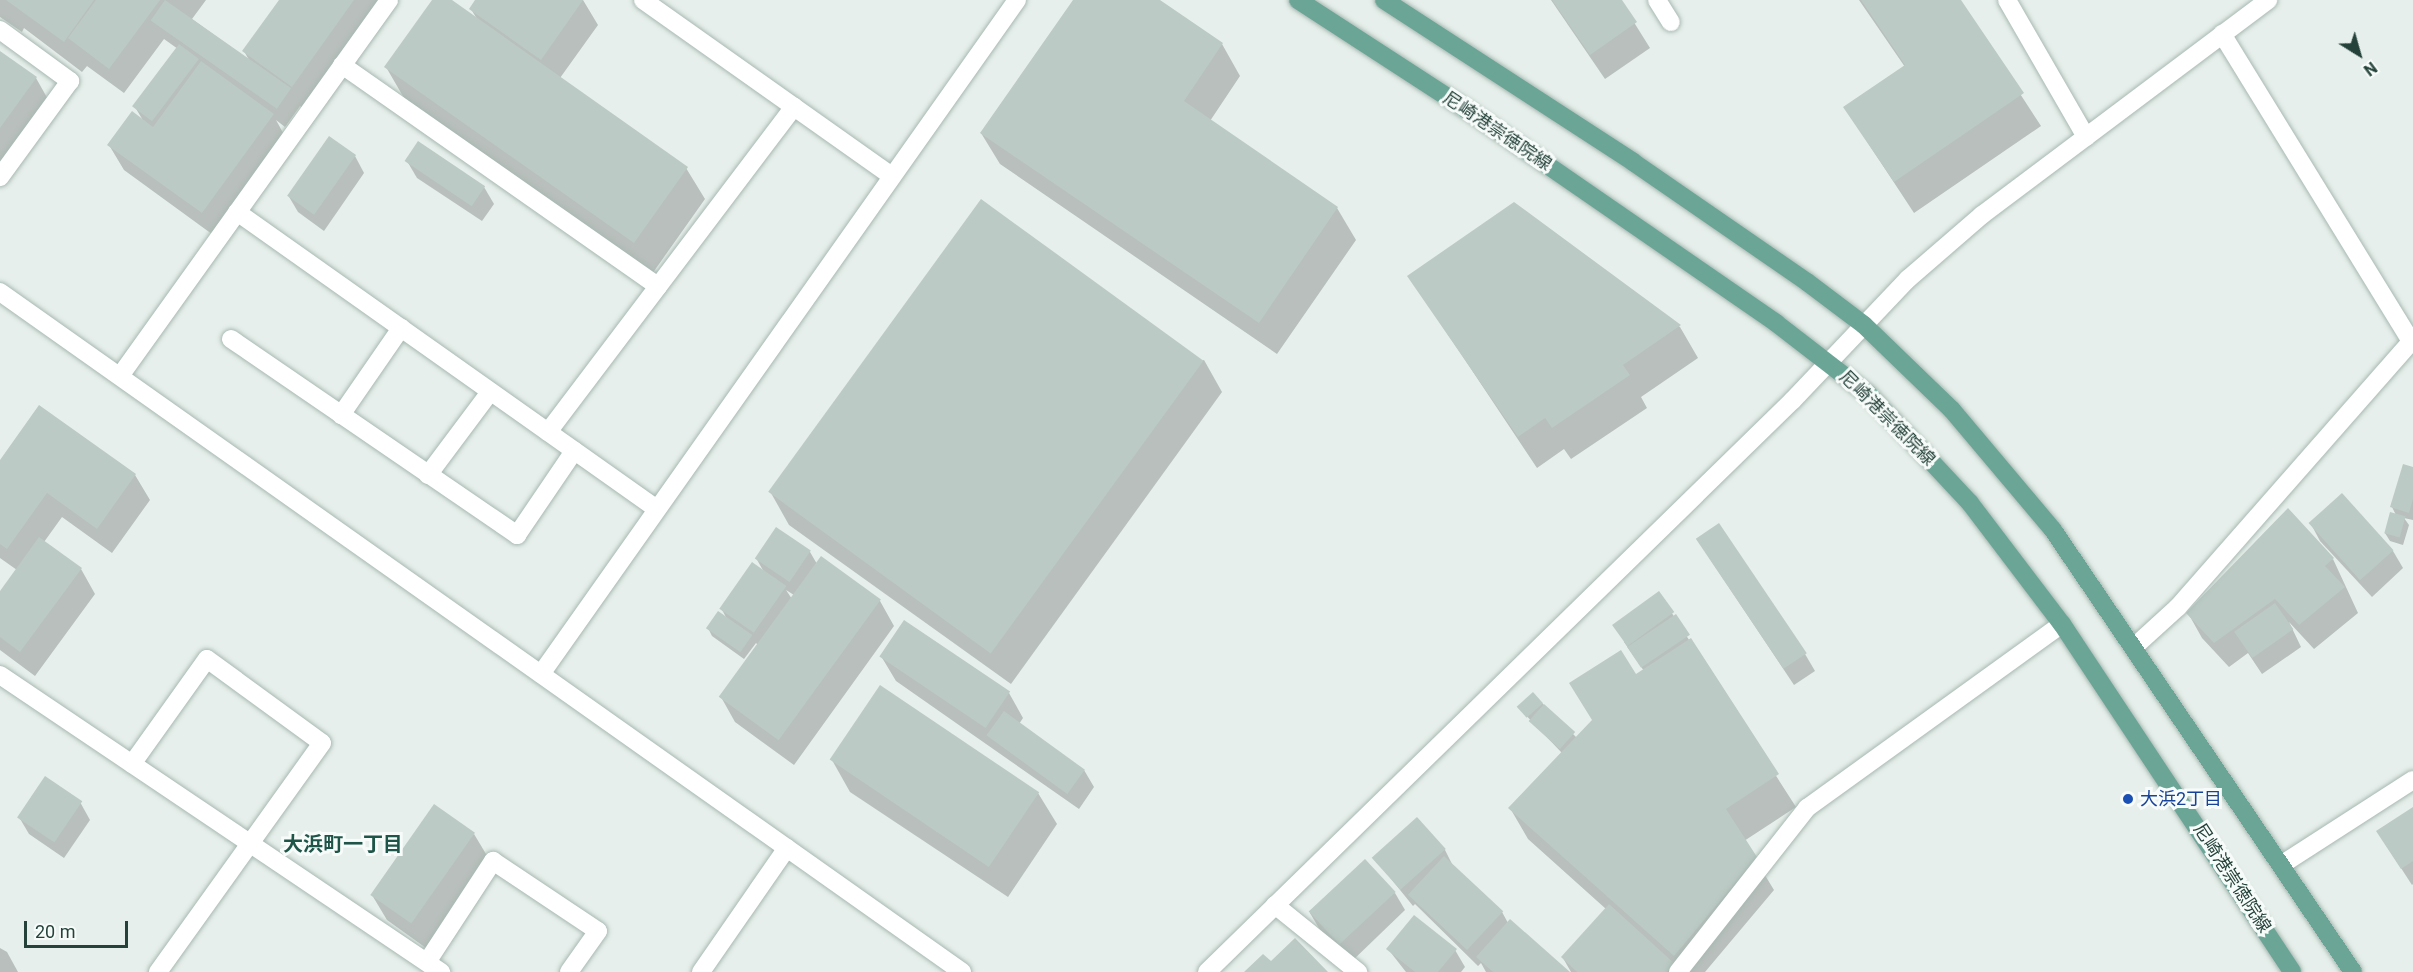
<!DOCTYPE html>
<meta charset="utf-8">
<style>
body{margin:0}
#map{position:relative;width:2413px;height:972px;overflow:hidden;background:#e6efeb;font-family:Roboto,"Noto Sans JP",sans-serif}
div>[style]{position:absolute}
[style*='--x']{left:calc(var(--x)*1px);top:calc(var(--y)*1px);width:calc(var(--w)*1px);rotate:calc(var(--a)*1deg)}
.shadow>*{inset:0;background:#0003}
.building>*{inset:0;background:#bbcac4;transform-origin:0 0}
.roads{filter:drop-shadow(0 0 2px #a8b8b2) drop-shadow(0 0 2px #a8b8b2)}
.minor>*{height:18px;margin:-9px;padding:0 9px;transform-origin:9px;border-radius:9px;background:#fff}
.major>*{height:18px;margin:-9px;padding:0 9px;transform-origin:9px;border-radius:9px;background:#6aa596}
.dots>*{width:16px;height:16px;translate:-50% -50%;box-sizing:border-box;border:3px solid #f7fbf9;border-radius:50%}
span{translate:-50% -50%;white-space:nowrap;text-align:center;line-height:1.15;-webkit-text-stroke:6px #f7fbf9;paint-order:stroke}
.street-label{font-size:18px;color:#24423a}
.transit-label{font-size:18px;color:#164399}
.left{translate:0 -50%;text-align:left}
.neighbourhood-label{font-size:20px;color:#1f5548;font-weight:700}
.north{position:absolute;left:2329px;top:24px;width:60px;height:60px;-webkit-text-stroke:4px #f7fbf9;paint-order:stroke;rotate:143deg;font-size:16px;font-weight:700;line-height:24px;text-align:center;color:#24423a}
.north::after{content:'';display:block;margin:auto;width:21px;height:27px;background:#24423a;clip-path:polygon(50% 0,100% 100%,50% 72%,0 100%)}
.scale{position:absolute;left:24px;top:921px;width:104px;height:27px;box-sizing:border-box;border:3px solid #24423a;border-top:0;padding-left:8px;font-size:18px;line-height:21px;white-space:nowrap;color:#24423a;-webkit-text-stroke:4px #f7fbf9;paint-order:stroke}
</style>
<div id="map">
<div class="shadow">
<div style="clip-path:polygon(0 0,206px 0,192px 19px,249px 60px,244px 51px,280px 0,386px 0,307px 111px,300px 106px,285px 127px,276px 120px,287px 140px,216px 237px,124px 170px,109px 145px,144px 122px,135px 107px,178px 49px,164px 39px,124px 93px,87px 66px,82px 72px,24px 28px,22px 32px,0 17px)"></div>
<div style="clip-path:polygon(434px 0,450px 0,477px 19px,471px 9px,477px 0,583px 0,598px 25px,560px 78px,686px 168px,705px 199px,652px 274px,404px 98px,386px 67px)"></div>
<div style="clip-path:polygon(1074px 0,1157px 0,1222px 44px,1240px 76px,1210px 121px,1337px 208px,1356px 240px,1277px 354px,1000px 164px,981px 133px)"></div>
<div style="clip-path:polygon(1551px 0,1620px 0,1650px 48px,1605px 79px)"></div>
<div style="clip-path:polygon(1859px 0,1959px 0,2041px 126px,1914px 213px,1845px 108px,1905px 67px)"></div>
<div style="clip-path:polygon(0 52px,36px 78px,54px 110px,0 184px)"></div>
<div style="clip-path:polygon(355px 156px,364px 173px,324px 231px,298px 212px,288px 195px)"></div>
<div style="clip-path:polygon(407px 161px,484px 187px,494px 204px,482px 221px,417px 178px)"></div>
<div style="clip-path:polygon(1514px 204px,1680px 327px,1698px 358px,1641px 397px,1647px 408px,1571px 459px,1564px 449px,1537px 468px,1409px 276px)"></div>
<div style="clip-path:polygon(1204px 360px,1222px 392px,1011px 684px,789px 525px,771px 493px)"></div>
<div style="clip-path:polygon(0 463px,135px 475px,150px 500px,112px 553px,62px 517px,44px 542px,81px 569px,95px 594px,35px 676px,0 650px,0 593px,17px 570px,0 558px)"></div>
<div style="clip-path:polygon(2413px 468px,2413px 520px,2404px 518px,2409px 525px,2403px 545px,2390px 541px,2385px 533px,2396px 515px,2392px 507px)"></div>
<div style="clip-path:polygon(2311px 524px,2393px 551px,2403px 568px,2372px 597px,2320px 541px)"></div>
<div style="clip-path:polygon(evenodd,777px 529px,810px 552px,817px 564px,880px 601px,894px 626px,794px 765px,735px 722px,721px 697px,758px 645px,756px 643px,744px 659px,712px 636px,708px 628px,727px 619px,721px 608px,764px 572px,756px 558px,777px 529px,786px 590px,794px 595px,792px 599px,786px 590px)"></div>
<div style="clip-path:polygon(1708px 556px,1805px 654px,1815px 671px,1794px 685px)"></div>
<div style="clip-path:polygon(2333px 559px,2358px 613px,2314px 649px,2289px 622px,2301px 647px,2262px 674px,2248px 653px,2229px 667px,2202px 638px,2188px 613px)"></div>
<div style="clip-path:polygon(1659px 593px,1796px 807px,1744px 841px,1774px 890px,1705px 972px,1571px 972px,1563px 958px,1606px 909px,1528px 839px,1510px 808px,1562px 753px,1518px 707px,1533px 694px,1577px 738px,1644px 671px,1624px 642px)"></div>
<div style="clip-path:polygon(881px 656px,1009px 693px,1023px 718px,1019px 724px,1084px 770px,1094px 787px,1079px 809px,896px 681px)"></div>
<div style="clip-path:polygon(832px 760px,1038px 793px,1057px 824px,1008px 897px,850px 792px)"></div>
<div style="clip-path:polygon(80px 802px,90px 820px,64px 858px,29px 834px,19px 817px)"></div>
<div style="clip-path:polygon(2413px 808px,2413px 884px,2412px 885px,2388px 848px)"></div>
<div style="clip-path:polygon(1417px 820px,1445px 850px,1454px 868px,1502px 912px,1508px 923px,1567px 972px,1486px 972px,1481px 963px,1478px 966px,1415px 904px,1413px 906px,1375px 859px)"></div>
<div style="clip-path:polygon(474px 834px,489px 859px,426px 948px,387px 920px,372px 895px)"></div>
<div style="clip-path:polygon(1395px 893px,1405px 910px,1351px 962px,1320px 930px,1310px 913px)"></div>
<div style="clip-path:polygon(0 948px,7px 952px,18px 972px,0 972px)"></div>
<div style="clip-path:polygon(1388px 949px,1455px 950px,1465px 967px,1461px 972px,1406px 972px)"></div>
</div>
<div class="building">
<div style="clip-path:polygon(6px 0,94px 0,64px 42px)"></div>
<div style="clip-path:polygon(96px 0,160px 0,109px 69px,68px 38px)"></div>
<div style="left:165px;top:0;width:154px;height:25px;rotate:35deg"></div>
<div style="clip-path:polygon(279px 0,354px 0,292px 87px,242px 51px)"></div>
<div style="clip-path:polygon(432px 0,452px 0,688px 167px,634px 243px,384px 67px)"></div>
<div style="clip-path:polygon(475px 0,583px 0,541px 60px,469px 9px)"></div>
<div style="clip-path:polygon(1073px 0,1160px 0,1223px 43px,1184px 101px,1338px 207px,1259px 323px,980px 133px)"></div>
<div style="clip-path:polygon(1552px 0,1622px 0,1637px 22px,1590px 55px)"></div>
<div style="clip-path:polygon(1861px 0,1961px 0,2024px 93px,1894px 182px,1843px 107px,1905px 65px)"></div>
<div style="left:179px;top:44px;width:25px;height:78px;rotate:37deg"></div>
<div style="clip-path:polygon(0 51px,37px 77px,0 128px)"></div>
<div style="clip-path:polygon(201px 61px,274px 114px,202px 213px,107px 145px,132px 111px,153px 127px)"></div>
<div style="left:329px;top:136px;width:33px;height:73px;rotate:35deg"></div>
<div style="left:418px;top:141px;width:81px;height:24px;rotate:34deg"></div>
<div style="left:981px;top:199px;width:275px;height:362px;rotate:36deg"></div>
<div style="clip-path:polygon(1514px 202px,1681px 325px,1623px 365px,1630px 375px,1552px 428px,1545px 418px,1518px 437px,1407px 276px)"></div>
<div style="clip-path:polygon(39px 405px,136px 474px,97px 529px,47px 493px,7px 549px,0 544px,0 460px)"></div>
<div style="clip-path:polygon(2403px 464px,2413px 467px,2413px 499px,2409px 513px,2390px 507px)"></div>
<div style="left:2342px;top:493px;width:77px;height:45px;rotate:48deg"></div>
<div style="clip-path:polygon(2288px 508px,2334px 558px,2325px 566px,2345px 587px,2299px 625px,2275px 599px,2214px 643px,2186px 613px)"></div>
<div style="left:2390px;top:512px;width:16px;height:22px;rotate:15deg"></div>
<div style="left:1719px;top:523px;width:157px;height:28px;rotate:56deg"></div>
<div style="left:776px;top:527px;width:42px;height:38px;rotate:34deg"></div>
<div style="clip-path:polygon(39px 537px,82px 568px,20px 652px,0 637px,0 591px)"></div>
<div style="left:821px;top:556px;width:74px;height:174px;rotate:36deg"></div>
<div style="left:752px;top:562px;width:42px;height:57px;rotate:35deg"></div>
<div style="left:1659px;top:591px;width:26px;height:58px;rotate:54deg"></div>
<div style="left:2275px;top:603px;width:32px;height:50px;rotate:55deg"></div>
<div style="left:718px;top:611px;width:42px;height:21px;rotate:35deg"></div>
<div style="left:1676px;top:614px;width:25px;height:59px;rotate:56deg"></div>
<div style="left:904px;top:620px;width:128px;height:44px;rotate:34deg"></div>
<div style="clip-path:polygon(1691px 638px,1779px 774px,1726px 809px,1757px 857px,1674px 956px,1508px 808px,1592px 720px,1569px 683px,1621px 650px,1636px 674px)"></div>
<div style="left:880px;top:685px;width:192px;height:90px;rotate:34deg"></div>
<div style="left:1533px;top:692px;width:15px;height:22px;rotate:48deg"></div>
<div style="left:1544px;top:704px;width:42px;height:23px;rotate:42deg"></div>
<div style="left:1004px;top:711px;width:100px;height:30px;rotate:36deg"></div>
<div style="left:45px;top:776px;width:45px;height:50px;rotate:34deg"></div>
<div style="left:434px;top:804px;width:50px;height:111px;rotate:35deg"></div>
<div style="clip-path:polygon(2413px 807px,2413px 861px,2401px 869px,2376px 831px)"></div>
<div style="left:1417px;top:817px;width:43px;height:61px;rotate:48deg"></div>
<div style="left:1444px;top:856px;width:81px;height:53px;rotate:43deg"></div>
<div style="left:1365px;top:859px;width:45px;height:77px;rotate:47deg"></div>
<div style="clip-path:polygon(1609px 904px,1675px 964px,1667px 972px,1577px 972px,1561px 957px)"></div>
<div style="clip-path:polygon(1414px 915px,1457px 949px,1438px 972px,1415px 972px,1386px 949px)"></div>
<div style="clip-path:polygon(1510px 919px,1570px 972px,1493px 972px,1476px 957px)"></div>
<div style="clip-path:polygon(1295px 938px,1328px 972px,1244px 972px,1263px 954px,1271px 961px)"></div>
</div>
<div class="roads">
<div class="minor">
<div style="--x:643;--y:0;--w:305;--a:35.3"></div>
<div style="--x:1657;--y:0;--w:26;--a:58"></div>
<div style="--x:2007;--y:0;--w:158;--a:60"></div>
<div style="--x:0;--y:30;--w:87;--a:36.1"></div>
<div style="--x:70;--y:81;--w:119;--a:126.1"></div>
<div style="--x:2222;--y:34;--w:364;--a:58.4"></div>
<div style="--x:342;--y:65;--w:386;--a:35"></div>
<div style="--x:237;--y:212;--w:514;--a:35.27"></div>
<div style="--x:0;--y:292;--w:1178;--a:35.25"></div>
<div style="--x:231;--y:339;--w:347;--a:34.4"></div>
<div style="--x:517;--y:535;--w:102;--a:-55.8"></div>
<div style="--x:120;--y:376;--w:462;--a:-54.4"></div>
<div style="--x:341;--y:415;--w:106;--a:-55.4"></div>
<div style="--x:548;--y:432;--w:408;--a:-52.9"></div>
<div style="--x:428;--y:475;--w:104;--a:-53.2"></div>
<div style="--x:2134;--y:647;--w:59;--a:-42.3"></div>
<div style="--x:2178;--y:607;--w:351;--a:-48.7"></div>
<div style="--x:541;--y:674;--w:825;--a:-54.77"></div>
<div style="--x:0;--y:675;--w:532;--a:33.96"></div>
<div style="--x:132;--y:764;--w:129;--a:-54.5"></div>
<div style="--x:207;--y:659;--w:142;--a:36.1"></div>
<div style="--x:322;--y:743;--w:282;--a:125.6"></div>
<div style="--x:2281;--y:865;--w:157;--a:-32.8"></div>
<div style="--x:1275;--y:905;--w:107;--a:38.9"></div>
<div style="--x:427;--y:962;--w:121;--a:-56.8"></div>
<div style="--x:493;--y:861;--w:126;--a:33.7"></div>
<div style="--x:598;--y:931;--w:50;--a:125.3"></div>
<div style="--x:701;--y:972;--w:151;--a:-55.3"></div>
<div style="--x:1207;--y:972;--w:819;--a:-44.31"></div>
<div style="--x:1793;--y:400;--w:167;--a:-46.5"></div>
<div style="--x:1908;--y:279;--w:98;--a:-40.9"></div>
<div style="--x:1982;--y:215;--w:358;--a:-36.9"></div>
<div style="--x:1678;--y:972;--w:209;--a:-51.8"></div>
<div style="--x:1807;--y:808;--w:314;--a:-35.8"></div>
</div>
<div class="major">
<div style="--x:1298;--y:0;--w:200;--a:33"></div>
<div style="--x:1466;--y:109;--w:377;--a:34.6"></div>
<div style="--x:1776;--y:323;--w:116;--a:37.7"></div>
<div style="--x:1868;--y:394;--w:149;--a:46.9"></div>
<div style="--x:1970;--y:503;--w:152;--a:52.8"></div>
<div style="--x:2062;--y:624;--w:417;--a:56.5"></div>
<div style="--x:1384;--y:0;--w:297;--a:33"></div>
<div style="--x:1633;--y:162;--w:211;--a:34.6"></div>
<div style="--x:1807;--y:282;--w:71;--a:37"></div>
<div style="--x:1864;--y:325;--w:122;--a:44"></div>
<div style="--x:1952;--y:410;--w:157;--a:49.9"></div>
<div style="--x:2053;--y:530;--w:534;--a:55.83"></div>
</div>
</div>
<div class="dots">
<div style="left:2128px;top:799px;background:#1a4fb4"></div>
</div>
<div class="street-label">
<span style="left:1497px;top:131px;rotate:34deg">尼崎港崇徳院線</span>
<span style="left:1887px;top:418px;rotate:45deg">尼崎港崇徳院線</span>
<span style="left:2232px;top:878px;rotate:57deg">尼崎港崇徳院線</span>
</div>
<div class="transit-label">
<span class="left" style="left:2140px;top:799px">大浜2丁目</span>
</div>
<div class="neighbourhood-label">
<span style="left:343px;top:844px">大浜町一丁目</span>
</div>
<div class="north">N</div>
<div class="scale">20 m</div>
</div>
